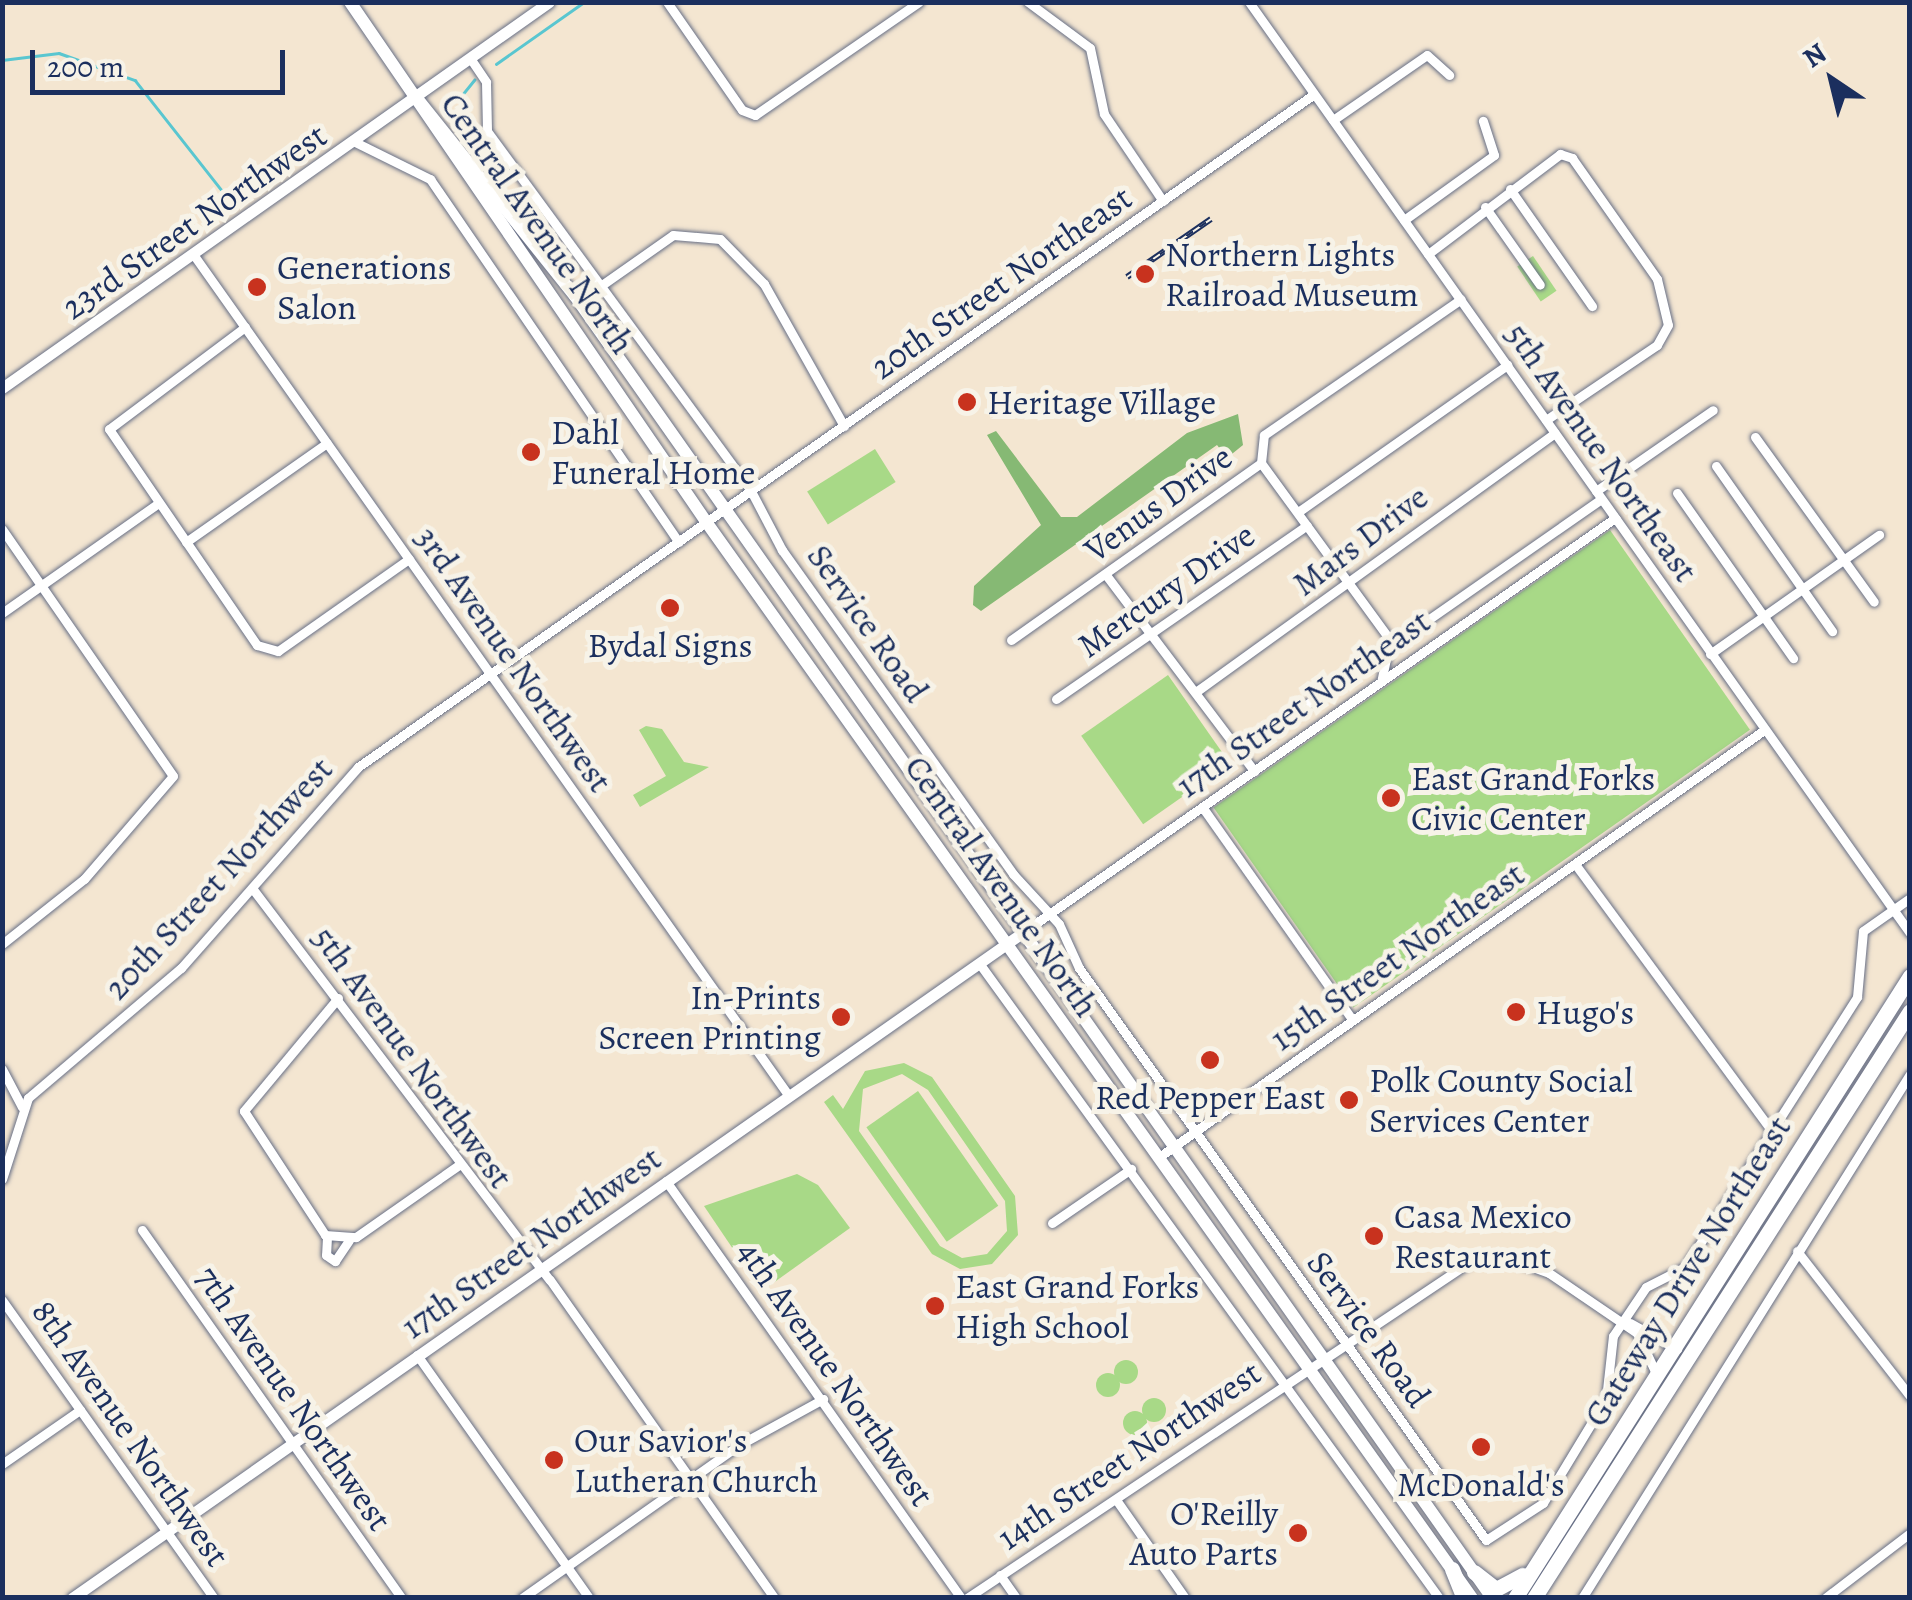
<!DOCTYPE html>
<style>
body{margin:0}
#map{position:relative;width:1912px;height:1600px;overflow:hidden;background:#f4e6d1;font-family:Alegreya,serif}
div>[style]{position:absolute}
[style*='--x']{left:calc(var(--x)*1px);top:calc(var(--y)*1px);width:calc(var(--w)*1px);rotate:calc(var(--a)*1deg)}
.green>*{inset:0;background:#a8d987;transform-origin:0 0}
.round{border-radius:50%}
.forest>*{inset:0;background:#86b974}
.stream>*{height:2.5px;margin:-1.25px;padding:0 1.25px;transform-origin:1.25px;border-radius:1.25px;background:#59c6d0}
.roads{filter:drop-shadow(0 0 2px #676f86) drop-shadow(0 0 2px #676f86)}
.minor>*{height:9px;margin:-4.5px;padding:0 4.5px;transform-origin:4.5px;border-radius:4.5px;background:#fff}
.tertiary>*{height:11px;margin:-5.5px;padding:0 5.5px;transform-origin:5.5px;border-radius:5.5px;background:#fff}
.secondary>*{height:12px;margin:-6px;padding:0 6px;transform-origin:6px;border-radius:6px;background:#fff}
.trunk>*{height:15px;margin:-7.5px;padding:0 7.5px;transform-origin:7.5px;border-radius:7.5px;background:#fff}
.rail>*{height:6px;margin-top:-3px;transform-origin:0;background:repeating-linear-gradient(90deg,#f7f3e8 0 8px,#1b2f5e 0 16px);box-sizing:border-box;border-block:2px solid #1b2f5e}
.dots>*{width:28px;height:28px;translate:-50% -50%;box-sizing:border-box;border:5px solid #f7f3e8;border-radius:50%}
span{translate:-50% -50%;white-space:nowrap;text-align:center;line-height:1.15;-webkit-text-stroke:10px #f7f3e8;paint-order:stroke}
.street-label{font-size:35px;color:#1b2f5e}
.poi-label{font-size:35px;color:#1b2f5e}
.left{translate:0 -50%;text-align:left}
.right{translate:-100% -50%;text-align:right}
.frame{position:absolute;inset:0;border:5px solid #1b2f5e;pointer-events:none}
.north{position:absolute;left:1782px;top:30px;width:100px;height:100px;-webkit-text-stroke:8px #f7f3e8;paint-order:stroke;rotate:325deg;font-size:28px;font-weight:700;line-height:40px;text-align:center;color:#1b2f5e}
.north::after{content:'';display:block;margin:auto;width:35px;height:45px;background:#1b2f5e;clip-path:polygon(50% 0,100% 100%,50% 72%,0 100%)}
.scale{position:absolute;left:30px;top:50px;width:255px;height:45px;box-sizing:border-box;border:5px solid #1b2f5e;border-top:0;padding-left:12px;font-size:30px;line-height:35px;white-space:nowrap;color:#1b2f5e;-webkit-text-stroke:8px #f7f3e8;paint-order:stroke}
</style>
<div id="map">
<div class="green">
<div style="left:1533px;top:256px;width:42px;height:19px;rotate:56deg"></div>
<div style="left:875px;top:449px;width:39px;height:80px;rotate:58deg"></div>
<div style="left:1610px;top:530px;width:244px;height:484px;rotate:55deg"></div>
<div style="left:1168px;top:675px;width:108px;height:106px;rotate:55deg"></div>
<div style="clip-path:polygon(646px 726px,662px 729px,684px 762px,709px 767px,640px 807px,633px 795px,666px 776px,639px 730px)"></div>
<div style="clip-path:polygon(evenodd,904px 1063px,932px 1077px,1015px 1196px,1018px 1235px,992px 1264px,960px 1269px,932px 1254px,824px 1102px,833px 1095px,843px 1109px,865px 1071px,904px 1063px,902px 1074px,928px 1090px,1005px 1201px,1007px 1231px,987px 1254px,962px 1258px,940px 1246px,859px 1131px,863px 1089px,902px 1074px)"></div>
<div style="left:918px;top:1091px;width:140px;height:63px;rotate:55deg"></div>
<div style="clip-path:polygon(797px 1174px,818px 1185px,850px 1228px,769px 1286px,756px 1283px,704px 1206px)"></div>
<div class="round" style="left:1114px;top:1360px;width:24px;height:24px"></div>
<div class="round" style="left:1096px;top:1373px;width:24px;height:24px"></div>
<div class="round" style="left:1142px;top:1398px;width:24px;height:24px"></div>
<div class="round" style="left:1123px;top:1411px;width:24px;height:24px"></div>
</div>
<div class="forest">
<div style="clip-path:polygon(1238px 414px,1243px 445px,1227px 458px,1217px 445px,981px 611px,973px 605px,974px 586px,1041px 525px,987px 435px,996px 431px,1061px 517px,1077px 517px,1187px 433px)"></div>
</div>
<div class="stream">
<div style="--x:2;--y:60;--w:57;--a:-7"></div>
<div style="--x:59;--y:53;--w:81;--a:19.6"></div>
<div style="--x:135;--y:80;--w:142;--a:51.8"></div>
<div style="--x:496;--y:64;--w:108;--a:-35.2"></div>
<div style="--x:458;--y:100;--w:26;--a:-51"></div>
</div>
<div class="roads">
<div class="minor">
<div style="--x:667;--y:2;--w:131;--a:55.2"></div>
<div style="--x:742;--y:110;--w:14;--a:21"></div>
<div style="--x:755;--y:115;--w:199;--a:-34.6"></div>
<div style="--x:1028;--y:2;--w:77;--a:36.6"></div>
<div style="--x:1090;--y:48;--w:67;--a:78"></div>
<div style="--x:1104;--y:114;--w:105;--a:55.9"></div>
<div style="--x:1249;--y:2;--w:1142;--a:54.63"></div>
<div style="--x:470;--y:58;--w:29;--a:56"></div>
<div style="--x:486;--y:82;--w:49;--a:88.8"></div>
<div style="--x:487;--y:131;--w:446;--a:53.7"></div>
<div style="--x:751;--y:491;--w:67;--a:62.3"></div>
<div style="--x:782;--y:550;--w:398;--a:54.5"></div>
<div style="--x:1013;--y:874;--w:68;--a:47.4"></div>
<div style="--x:1059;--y:924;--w:48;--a:65.6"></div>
<div style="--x:1079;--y:968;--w:702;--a:54.57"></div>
<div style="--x:1486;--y:1540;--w:68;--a:-33"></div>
<div style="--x:1543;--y:1503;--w:122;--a:-58.8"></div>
<div style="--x:1606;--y:1399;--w:63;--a:-83.7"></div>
<div style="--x:1613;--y:1336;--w:59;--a:-56"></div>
<div style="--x:1646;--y:1287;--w:44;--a:-27.1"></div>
<div style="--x:1685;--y:1267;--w:320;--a:-57.5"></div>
<div style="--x:1857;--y:997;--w:66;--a:-84.8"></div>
<div style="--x:1863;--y:931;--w:57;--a:-35.1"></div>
<div style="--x:1333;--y:120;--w:114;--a:-34.7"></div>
<div style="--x:1427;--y:55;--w:30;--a:42"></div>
<div style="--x:355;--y:142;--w:84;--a:26.3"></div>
<div style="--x:430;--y:179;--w:440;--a:55.6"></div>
<div style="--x:1510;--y:189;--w:143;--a:55"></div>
<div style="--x:1485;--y:207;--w:95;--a:54.8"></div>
<div style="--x:1404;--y:220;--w:111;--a:-35.8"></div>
<div style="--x:1494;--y:155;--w:36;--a:-108"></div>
<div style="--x:193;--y:254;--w:1032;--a:54.71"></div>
<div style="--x:1428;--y:254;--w:166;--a:-37.1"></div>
<div style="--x:1560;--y:154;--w:13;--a:18"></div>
<div style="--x:1572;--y:158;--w:148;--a:54.9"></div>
<div style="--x:1657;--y:279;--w:47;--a:76.6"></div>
<div style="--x:1668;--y:325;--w:23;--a:119"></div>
<div style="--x:1657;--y:345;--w:134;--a:146"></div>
<div style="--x:599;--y:287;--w:90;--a:-35.1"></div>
<div style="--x:673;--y:235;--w:47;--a:4.9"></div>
<div style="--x:720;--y:239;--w:63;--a:45.6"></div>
<div style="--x:764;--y:284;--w:163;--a:60.6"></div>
<div style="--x:245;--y:327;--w:170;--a:143.1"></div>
<div style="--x:109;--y:429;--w:262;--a:55.6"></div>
<div style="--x:257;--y:645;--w:22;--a:16"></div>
<div style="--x:278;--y:651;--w:160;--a:-35.1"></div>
<div style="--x:1755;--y:437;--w:203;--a:54.2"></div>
<div style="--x:1261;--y:463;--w:219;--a:53.9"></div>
<div style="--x:1390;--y:640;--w:40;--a:102"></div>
<div style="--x:1716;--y:466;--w:202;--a:54.9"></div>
<div style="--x:1596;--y:491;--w:142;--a:-34.7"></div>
<div style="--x:1677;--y:493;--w:202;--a:54.9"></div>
<div style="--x:1298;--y:512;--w:256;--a:-35.1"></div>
<div style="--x:2;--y:529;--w:300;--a:55.3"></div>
<div style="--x:173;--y:776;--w:136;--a:130.8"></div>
<div style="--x:84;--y:879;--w:105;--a:141.6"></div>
<div style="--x:186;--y:542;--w:172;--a:-35.1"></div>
<div style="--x:1106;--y:575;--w:246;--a:52.9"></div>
<div style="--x:2;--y:613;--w:189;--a:-35.1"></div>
<div style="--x:1011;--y:640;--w:306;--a:-35.3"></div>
<div style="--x:1261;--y:463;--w:28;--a:-84"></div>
<div style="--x:1264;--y:435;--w:239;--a:-34.6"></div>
<div style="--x:1710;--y:654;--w:207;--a:-35.2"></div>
<div style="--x:1197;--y:691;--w:441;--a:-35.8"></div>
<div style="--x:1056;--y:699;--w:305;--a:-34.7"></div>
<div style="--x:1240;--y:751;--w:440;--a:-34.9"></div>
<div style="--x:1203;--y:808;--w:258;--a:54.8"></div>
<div style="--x:1575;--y:864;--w:332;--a:53.6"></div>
<div style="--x:252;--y:888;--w:492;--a:52.8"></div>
<div style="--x:550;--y:1280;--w:389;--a:54.8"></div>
<div style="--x:1022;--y:933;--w:724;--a:-34.99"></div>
<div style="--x:979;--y:963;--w:784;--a:54.08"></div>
<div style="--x:338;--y:998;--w:147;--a:129.8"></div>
<div style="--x:244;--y:1111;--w:148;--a:56.8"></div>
<div style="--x:325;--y:1235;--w:31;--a:4"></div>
<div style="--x:356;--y:1237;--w:126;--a:-35"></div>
<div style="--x:2;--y:1069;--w:43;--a:62.2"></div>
<div style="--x:1159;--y:1157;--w:741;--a:-35.21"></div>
<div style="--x:2;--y:1179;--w:85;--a:-72.2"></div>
<div style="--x:28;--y:1098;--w:201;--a:-40.4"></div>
<div style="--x:181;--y:968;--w:268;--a:-48.6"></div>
<div style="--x:358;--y:767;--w:1169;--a:-35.14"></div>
<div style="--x:666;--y:1181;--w:511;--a:54.72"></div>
<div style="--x:1052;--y:1223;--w:96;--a:-34.4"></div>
<div style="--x:142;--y:1230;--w:451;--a:54.8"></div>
<div style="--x:327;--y:1237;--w:18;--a:93"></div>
<div style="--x:326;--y:1255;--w:11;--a:34"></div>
<div style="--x:335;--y:1261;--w:25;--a:-56"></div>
<div style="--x:1797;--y:1251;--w:184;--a:52.1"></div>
<div style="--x:2;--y:1300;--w:366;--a:54.6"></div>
<div style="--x:1630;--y:1323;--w:54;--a:29"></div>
<div style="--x:417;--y:1355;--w:298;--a:54.7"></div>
<div style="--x:2;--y:1464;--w:95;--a:-34.7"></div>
<div style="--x:1117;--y:1501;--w:118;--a:55"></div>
<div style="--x:1000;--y:1575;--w:28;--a:55"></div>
<div style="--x:522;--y:1598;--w:266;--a:-35.2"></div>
<div style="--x:739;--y:1445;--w:96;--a:-28.7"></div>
<div style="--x:967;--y:1598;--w:606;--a:-33.77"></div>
<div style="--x:1471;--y:1261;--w:40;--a:-2.9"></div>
<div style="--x:1511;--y:1259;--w:40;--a:20.2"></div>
<div style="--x:1549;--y:1273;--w:107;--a:34.3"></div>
<div style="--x:1637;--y:1333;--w:42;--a:64.7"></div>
<div style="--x:1582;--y:1598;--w:618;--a:-57.96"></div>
<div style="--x:1825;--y:1598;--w:107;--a:-37.4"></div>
</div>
<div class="tertiary">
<div style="--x:2;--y:388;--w:669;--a:-35.21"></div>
<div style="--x:72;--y:1598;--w:1160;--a:-34.99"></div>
</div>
<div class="secondary">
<div style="--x:350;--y:2;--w:632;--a:55.58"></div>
<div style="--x:707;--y:523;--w:1319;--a:54.56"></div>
<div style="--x:416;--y:97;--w:255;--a:51.4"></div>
<div style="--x:575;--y:296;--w:1593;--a:54.84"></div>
</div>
<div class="trunk">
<div style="--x:1452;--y:1569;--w:31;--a:68"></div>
<div style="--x:1474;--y:1572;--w:28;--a:38"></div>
<div style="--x:1496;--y:1589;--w:30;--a:-28"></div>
<div style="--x:1515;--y:1598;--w:737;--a:-57.58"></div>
<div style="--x:1534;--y:1598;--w:697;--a:-57.36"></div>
</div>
</div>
<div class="rail">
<div style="--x:1127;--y:277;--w:102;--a:-34.6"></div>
</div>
<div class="dots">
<div style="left:1145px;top:274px;background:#c8321e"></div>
<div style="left:257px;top:287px;background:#c8321e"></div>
<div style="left:967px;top:402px;background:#c8321e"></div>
<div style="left:531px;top:452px;background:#c8321e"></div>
<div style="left:670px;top:608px;background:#c8321e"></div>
<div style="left:1391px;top:798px;background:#c8321e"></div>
<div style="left:1516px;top:1012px;background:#c8321e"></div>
<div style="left:841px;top:1017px;background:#c8321e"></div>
<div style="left:1210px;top:1060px;background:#c8321e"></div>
<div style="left:1349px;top:1100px;background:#c8321e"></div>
<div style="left:1374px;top:1236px;background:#c8321e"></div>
<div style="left:935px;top:1306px;background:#c8321e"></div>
<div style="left:1481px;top:1447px;background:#c8321e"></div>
<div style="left:554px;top:1460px;background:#c8321e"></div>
<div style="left:1298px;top:1533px;background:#c8321e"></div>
</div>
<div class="street-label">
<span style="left:194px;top:221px;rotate:-35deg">23rd Street Northwest</span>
<span style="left:538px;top:223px;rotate:55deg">Central Avenue North</span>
<span style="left:1001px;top:282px;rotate:-35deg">20th Street Northeast</span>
<span style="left:1602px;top:452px;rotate:55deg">5th Avenue Northeast</span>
<span style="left:1158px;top:503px;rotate:-36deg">Venus Drive</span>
<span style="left:1360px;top:540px;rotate:-37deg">Mars Drive</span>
<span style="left:1166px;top:590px;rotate:-35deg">Mercury Drive</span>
<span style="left:868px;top:623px;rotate:55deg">Service Road</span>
<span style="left:514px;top:659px;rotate:55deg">3rd Avenue Northwest</span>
<span style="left:1303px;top:703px;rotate:-35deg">17th Street Northeast</span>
<span style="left:218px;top:878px;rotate:-47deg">20th Street Northwest</span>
<span style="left:1002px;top:886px;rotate:55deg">Central Avenue North</span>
<span style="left:1397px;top:956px;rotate:-35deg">15th Street Northeast</span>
<span style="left:413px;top:1057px;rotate:54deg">5th Avenue Northwest</span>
<span style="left:531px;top:1242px;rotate:-35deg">17th Street Northwest</span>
<span style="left:1687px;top:1271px;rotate:-58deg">Gateway Drive Northeast</span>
<span style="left:1369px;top:1329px;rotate:54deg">Service Road</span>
<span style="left:836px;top:1373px;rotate:55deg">4th Avenue Northwest</span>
<span style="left:294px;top:1398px;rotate:55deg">7th Avenue Northwest</span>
<span style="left:131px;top:1433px;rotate:55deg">8th Avenue Northwest</span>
<span style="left:1129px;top:1455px;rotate:-34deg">14th Street Northwest</span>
</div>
<div class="poi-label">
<span class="left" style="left:1165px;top:274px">Northern Lights<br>Railroad Museum</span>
<span class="left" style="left:277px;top:287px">Generations<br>Salon</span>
<span class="left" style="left:987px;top:402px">Heritage Village</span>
<span class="left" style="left:551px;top:452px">Dahl<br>Funeral Home</span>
<span style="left:670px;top:645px">Bydal Signs</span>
<span class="left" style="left:1411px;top:798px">East Grand Forks<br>Civic Center</span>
<span class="right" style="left:821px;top:1017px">In-Prints<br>Screen Printing</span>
<span class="left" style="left:1536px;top:1012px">Hugo's</span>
<span class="left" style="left:1369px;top:1100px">Polk County Social<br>Services Center</span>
<span style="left:1210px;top:1097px">Red Pepper East</span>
<span class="left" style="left:1394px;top:1236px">Casa Mexico<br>Restaurant</span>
<span class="left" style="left:955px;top:1306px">East Grand Forks<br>High School</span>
<span class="left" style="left:574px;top:1460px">Our Savior's<br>Lutheran Church</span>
<span style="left:1481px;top:1484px">McDonald's</span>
<span class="right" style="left:1278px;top:1533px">O'Reilly<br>Auto Parts</span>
</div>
<div class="frame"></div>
<div class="north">N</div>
<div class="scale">200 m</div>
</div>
